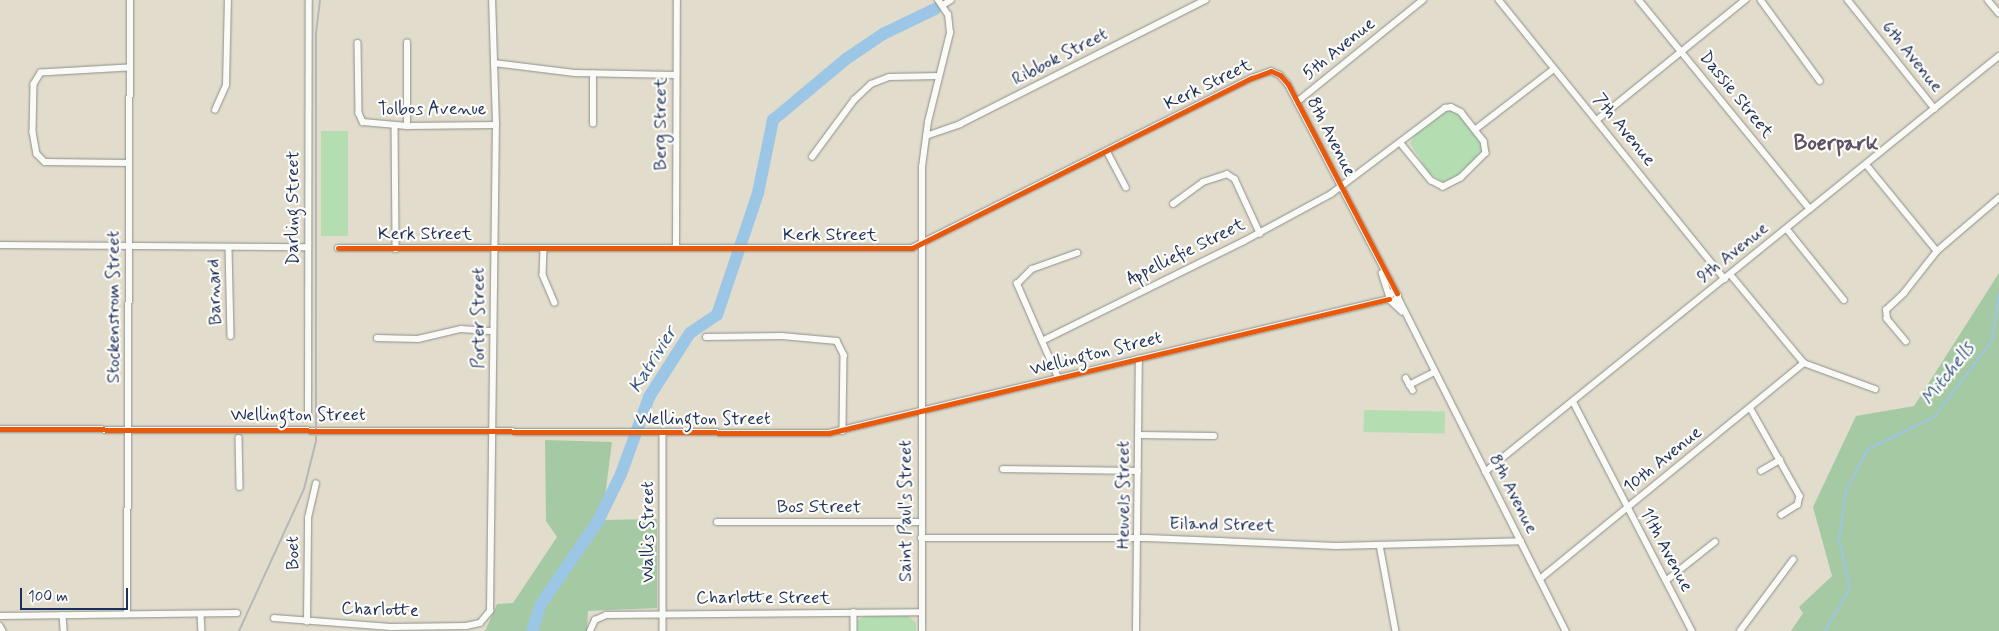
<!DOCTYPE html>
<style>
body{margin:0}
#map{position:relative;width:1999px;height:631px;overflow:hidden;background:#e1dccb;font-family:Mynerve,sans-serif}
div>[style]{position:absolute}
[style*='--x']{left:calc(var(--x)*1px);top:calc(var(--y)*1px);width:calc(var(--w)*1px);rotate:calc(var(--a)*1deg)}
.green>*{inset:0;background:#b4ddb1;transform-origin:0 0}
.forest>*{inset:0;background:#a5caa3}
.stream>*{height:2px;margin:-1px;padding:0 1px;transform-origin:1px;border-radius:1px;background:#9cc6e6}
.river>*{height:12px;margin:-6px;padding:0 6px;transform-origin:6px;border-radius:6px;background:#9cc6e6}
.roads{filter:drop-shadow(0 0 1px #8e8f8e) drop-shadow(0 0 1px #8e8f8e)}
.street>*{height:5.5px;margin:-2.75px;padding:0 2.75px;transform-origin:2.75px;border-radius:2.75px;background:#fafaf7}
.rail>*{height:2px;margin:-1px;padding:0 1px;transform-origin:1px;border-radius:1px;background:#b5b7b9}
.cycleway>*{height:5px;margin:-2.5px;padding:0 2.5px;transform-origin:2.5px;border-radius:2.5px;background:#e8590c}
span{translate:-50% -50%;white-space:nowrap;text-align:center;line-height:1.15;-webkit-text-stroke:4.5px #fdfcf7;paint-order:stroke}
.street-label{font-size:18px;color:#1b2f5e}
.water-label{font-size:19px;color:#395a8a;font-style:italic}
.district-label{font-size:22px;color:#5d5265;font-weight:700}
.scale{position:absolute;left:20px;top:588px;width:108px;height:22px;box-sizing:border-box;border:2px solid #1b2f5e;border-top:0;padding-left:6px;font-size:15px;line-height:18px;white-space:nowrap;color:#1b2f5e;-webkit-text-stroke:4px #fdfcf7;paint-order:stroke}
</style>
<div id="map">
<div class="green">
<div style="clip-path:polygon(1449px 110px,1459px 114px,1482px 142px,1484px 154px,1455px 177px,1443px 182px,1429px 173px,1410px 143px,1416px 134px)"></div>
<div style="left:321px;top:131px;width:27px;height:105px"></div>
<div style="left:1364px;top:410px;width:81px;height:22px;rotate:1deg"></div>
<div style="clip-path:polygon(865px 616px,908px 616px,916px 623px,916px 631px,857px 631px,858px 620px)"></div>
</div>
<div class="forest">
<div style="clip-path:polygon(1999px 273px,1999px 631px,1791px 631px,1803px 613px,1799px 607px,1832px 576px,1813px 507px,1856px 416px,1914px 406px)"></div>
<div style="clip-path:polygon(545px 440px,612px 442px,602px 520px,657px 519px,657px 608px,588px 611px,587px 631px,485px 631px,497px 604px,513px 603px,557px 537px,546px 521px)"></div>
</div>
<div class="stream">
<div style="--x:1825;--y:631;--w:50;--a:-59.8"></div>
<div style="--x:1850;--y:588;--w:49;--a:-102.9"></div>
<div style="--x:1839;--y:540;--w:50;--a:-82"></div>
<div style="--x:1846;--y:490;--w:47;--a:-61.8"></div>
<div style="--x:1868;--y:449;--w:73;--a:-25.9"></div>
<div style="--x:1934;--y:417;--w:96;--a:-52.7"></div>
<div style="--x:1992;--y:341;--w:48;--a:-81.5"></div>
</div>
<div class="river">
<div style="--x:532;--y:631;--w:28;--a:-72"></div>
<div style="--x:541;--y:604;--w:101;--a:-55.5"></div>
<div style="--x:598;--y:521;--w:52;--a:-63.9"></div>
<div style="--x:621;--y:474;--w:82;--a:-70"></div>
<div style="--x:649;--y:397;--w:76;--a:-57.4"></div>
<div style="--x:690;--y:333;--w:32;--a:-34"></div>
<div style="--x:717;--y:315;--w:129;--a:-71.4"></div>
<div style="--x:758;--y:193;--w:75;--a:-78.4"></div>
<div style="--x:773;--y:120;--w:95;--a:-39.9"></div>
<div style="--x:846;--y:59;--w:45;--a:-34"></div>
<div style="--x:883;--y:34;--w:58;--a:-25.7"></div>
</div>
<div class="roads">
<div class="street">
<div style="--x:1499;--y:0;--w:359;--a:51"></div>
<div style="--x:1639;--y:0;--w:270;--a:50.7"></div>
<div style="--x:1761;--y:0;--w:100;--a:53.9"></div>
<div style="--x:1848;--y:0;--w:139;--a:51.4"></div>
<div style="--x:1988;--y:0;--w:17;--a:50"></div>
<div style="--x:943;--y:5;--w:9;--a:-32"></div>
<div style="--x:358;--y:43;--w:70;--a:89.2"></div>
<div style="--x:359;--y:113;--w:10;--a:66"></div>
<div style="--x:363;--y:122;--w:44;--a:5.2"></div>
<div style="--x:407;--y:126;--w:89;--a:-0.6"></div>
<div style="--x:494;--y:63;--w:83;--a:7"></div>
<div style="--x:576;--y:73;--w:100;--a:1.1"></div>
<div style="--x:128;--y:68;--w:87;--a:176.7"></div>
<div style="--x:41;--y:73;--w:13;--a:122"></div>
<div style="--x:34;--y:84;--w:48;--a:91.2"></div>
<div style="--x:33;--y:132;--w:22;--a:80"></div>
<div style="--x:37;--y:154;--w:11;--a:45"></div>
<div style="--x:45;--y:162;--w:84;--a:0.7"></div>
<div style="--x:1297;--y:102;--w:162;--a:-39"></div>
<div style="--x:215;--y:110;--w:27;--a:-66"></div>
<div style="--x:226;--y:85;--w:85;--a:-88.7"></div>
<div style="--x:1597;--y:120;--w:191;--a:-39"></div>
<div style="--x:593;--y:124;--w:50;--a:-90"></div>
<div style="--x:395;--y:125;--w:124;--a:89.5"></div>
<div style="--x:407;--y:126;--w:83;--a:-90"></div>
<div style="--x:1476;--y:129;--w:98;--a:-37.6"></div>
<div style="--x:926;--y:136;--w:36;--a:-19"></div>
<div style="--x:960;--y:124;--w:275;--a:-26.8"></div>
<div style="--x:1107;--y:151;--w:41;--a:62.2"></div>
<div style="--x:812;--y:157;--w:71;--a:-53.6"></div>
<div style="--x:854;--y:100;--w:23;--a:-43"></div>
<div style="--x:871;--y:84;--w:19;--a:-21"></div>
<div style="--x:889;--y:77;--w:50;--a:-1.1"></div>
<div style="--x:1866;--y:164;--w:112;--a:50.8"></div>
<div style="--x:1173;--y:204;--w:37;--a:-36"></div>
<div style="--x:1203;--y:182;--w:25;--a:-18"></div>
<div style="--x:1227;--y:174;--w:9;--a:32"></div>
<div style="--x:1235;--y:179;--w:60;--a:65.2"></div>
<div style="--x:1787;--y:229;--w:91;--a:51.2"></div>
<div style="--x:0;--y:245;--w:308;--a:0.4"></div>
<div style="--x:229;--y:248;--w:88;--a:88.7"></div>
<div style="--x:338;--y:248;--w:574;--a:0"></div>
<div style="--x:912;--y:248;--w:380;--a:-26.6"></div>
<div style="--x:1252;--y:78;--w:20;--a:-20"></div>
<div style="--x:1271;--y:71;--w:10;--a:24"></div>
<div style="--x:1280;--y:75;--w:12;--a:48"></div>
<div style="--x:1288;--y:84;--w:236;--a:62.5"></div>
<div style="--x:544;--y:248;--w:27;--a:92"></div>
<div style="--x:543;--y:275;--w:30;--a:67"></div>
<div style="--x:676;--y:248;--w:248;--a:-89.8"></div>
<div style="--x:1382;--y:273;--w:23;--a:72"></div>
<div style="--x:1731;--y:275;--w:114;--a:50.3"></div>
<div style="--x:1804;--y:363;--w:76;--a:20.1"></div>
<div style="--x:1398;--y:297;--w:374;--a:63.3"></div>
<div style="--x:1394;--y:302;--w:7;--a:-56"></div>
<div style="--x:1398;--y:296;--w:6;--a:-141"></div>
<div style="--x:1393;--y:292;--w:8;--a:120"></div>
<div style="--x:1389;--y:299;--w:18;--a:43"></div>
<div style="--x:706;--y:337;--w:76;--a:-0.8"></div>
<div style="--x:782;--y:336;--w:55;--a:5.2"></div>
<div style="--x:837;--y:341;--w:16;--a:63"></div>
<div style="--x:844;--y:355;--w:76;--a:90.8"></div>
<div style="--x:377;--y:338;--w:41;--a:1.4"></div>
<div style="--x:418;--y:339;--w:44;--a:-13.1"></div>
<div style="--x:461;--y:329;--w:32;--a:4"></div>
<div style="--x:1042;--y:341;--w:225;--a:-26.3"></div>
<div style="--x:1244;--y:241;--w:99;--a:-28.4"></div>
<div style="--x:1331;--y:194;--w:143;--a:-37"></div>
<div style="--x:1445;--y:108;--w:6;--a:-9"></div>
<div style="--x:1451;--y:107;--w:11;--a:27"></div>
<div style="--x:1461;--y:112;--w:37;--a:52"></div>
<div style="--x:1484;--y:141;--w:12;--a:81"></div>
<div style="--x:1486;--y:153;--w:35;--a:135"></div>
<div style="--x:1461;--y:178;--w:20;--a:153"></div>
<div style="--x:1443;--y:187;--w:13;--a:-153"></div>
<div style="--x:1431;--y:181;--w:49;--a:-129.2"></div>
<div style="--x:1906;--y:342;--w:30;--a:-130"></div>
<div style="--x:1887;--y:319;--w:9;--a:-96"></div>
<div style="--x:1886;--y:310;--w:25;--a:-43"></div>
<div style="--x:1904;--y:293;--w:53;--a:-51.8"></div>
<div style="--x:1937;--y:251;--w:82;--a:-40.5"></div>
<div style="--x:1058;--y:378;--w:103;--a:-113.6"></div>
<div style="--x:1017;--y:284;--w:21;--a:-45"></div>
<div style="--x:1032;--y:269;--w:48;--a:-19.6"></div>
<div style="--x:1406;--y:378;--w:14;--a:60"></div>
<div style="--x:1409;--y:385;--w:29;--a:-27"></div>
<div style="--x:1574;--y:403;--w:257;--a:62.6"></div>
<div style="--x:1751;--y:409;--w:100;--a:60.6"></div>
<div style="--x:1800;--y:496;--w:9;--a:103"></div>
<div style="--x:1798;--y:505;--w:19;--a:148"></div>
<div style="--x:308;--y:416;--w:416;--a:-89.9"></div>
<div style="--x:0;--y:429;--w:829;--a:0.28"></div>
<div style="--x:829;--y:433;--w:576;--a:-13.46"></div>
<div style="--x:663;--y:433;--w:198;--a:90"></div>
<div style="--x:1139;--y:435;--w:75;--a:0.8"></div>
<div style="--x:239;--y:438;--w:49;--a:88.8"></div>
<div style="--x:1003;--y:469;--w:135;--a:0.8"></div>
<div style="--x:1761;--y:471;--w:22;--a:-30"></div>
<div style="--x:1485;--y:472;--w:661;--a:-38.98"></div>
<div style="--x:717;--y:522;--w:205;--a:0"></div>
<div style="--x:921;--y:538;--w:226;--a:0"></div>
<div style="--x:1147;--y:538;--w:189;--a:2.4"></div>
<div style="--x:1336;--y:546;--w:185;--a:-1.5"></div>
<div style="--x:1380;--y:545;--w:87;--a:79.5"></div>
<div style="--x:1540;--y:579;--w:341;--a:-39.3"></div>
<div style="--x:1667;--y:580;--w:61;--a:-38.4"></div>
<div style="--x:854;--y:612;--w:19;--a:90"></div>
<div style="--x:127;--y:614;--w:614;--a:-89.72"></div>
<div style="--x:201;--y:614;--w:17;--a:87"></div>
<div style="--x:63;--y:615;--w:16;--a:86"></div>
<div style="--x:0;--y:616;--w:237;--a:-0.7"></div>
<div style="--x:274;--y:618;--w:117;--a:4.4"></div>
<div style="--x:391;--y:627;--w:75;--a:-0.8"></div>
<div style="--x:466;--y:626;--w:14;--a:-12"></div>
<div style="--x:480;--y:623;--w:16;--a:-50"></div>
<div style="--x:490;--y:611;--w:486;--a:-89.3"></div>
<div style="--x:496;--y:125;--w:125;--a:-91.8"></div>
<div style="--x:307;--y:622;--w:104;--a:-89.4"></div>
<div style="--x:308;--y:518;--w:35;--a:-77"></div>
<div style="--x:0;--y:626;--w:6;--a:59"></div>
<div style="--x:590;--y:631;--w:12;--a:-66"></div>
<div style="--x:595;--y:620;--w:12;--a:-24"></div>
<div style="--x:606;--y:615;--w:315;--a:-0.5"></div>
<div style="--x:922;--y:631;--w:464;--a:-90"></div>
<div style="--x:922;--y:167;--w:45;--a:-82.4"></div>
<div style="--x:928;--y:122;--w:92;--a:-76.1"></div>
<div style="--x:950;--y:33;--w:18;--a:-96"></div>
<div style="--x:948;--y:15;--w:18;--a:-124"></div>
<div style="--x:1136;--y:631;--w:272;--a:-89.4"></div>
<div style="--x:1740;--y:631;--w:89;--a:-53.3"></div>
</div>
</div>
<div class="rail">
<div style="--x:239;--y:631;--w:156;--a:-65.4"></div>
<div style="--x:304;--y:489;--w:49;--a:-76"></div>
<div style="--x:316;--y:441;--w:408;--a:-90"></div>
<div style="--x:316;--y:33;--w:33;--a:-83"></div>
</div>
<div class="cycleway">
<div style="--x:338;--y:248;--w:574;--a:0"></div>
<div style="--x:912;--y:248;--w:380;--a:-26.6"></div>
<div style="--x:1252;--y:78;--w:20;--a:-20"></div>
<div style="--x:1271;--y:71;--w:10;--a:24"></div>
<div style="--x:1280;--y:75;--w:12;--a:48"></div>
<div style="--x:1288;--y:84;--w:236;--a:62.5"></div>
<div style="--x:0;--y:429;--w:829;--a:0.28"></div>
<div style="--x:829;--y:433;--w:576;--a:-13.46"></div>
</div>
<div class="street-label">
<span style="left:1339px;top:49px;rotate:-39deg">5th Avenue</span>
<span style="left:1060px;top:57px;rotate:-27deg">Ribbok Street</span>
<span style="left:1912px;top:57px;rotate:51deg">6th Avenue</span>
<span style="left:1208px;top:85px;rotate:-26deg">Kerk Street</span>
<span style="left:1736px;top:95px;rotate:51deg">Dassie Street</span>
<span style="left:432px;top:109px">Tolbos Avenue</span>
<span style="left:661px;top:124px;rotate:-90deg">Berg Street</span>
<span style="left:1624px;top:130px;rotate:51deg">7th Avenue</span>
<span style="left:1331px;top:137px;rotate:63deg">8th Avenue</span>
<span style="left:293px;top:208px;rotate:-90deg">Darling Street</span>
<span style="left:425px;top:234px">Kerk Street</span>
<span style="left:830px;top:235px">Kerk Street</span>
<span style="left:1186px;top:252px;rotate:-26deg">Appelliefie Street</span>
<span style="left:1733px;top:253px;rotate:-39deg">9th Avenue</span>
<span style="left:215px;top:292px;rotate:-92deg">Barnard</span>
<span style="left:114px;top:307px;rotate:-90deg">Stockenstrom Street</span>
<span style="left:479px;top:318px;rotate:-90deg">Porter Street</span>
<span style="left:1096px;top:354px;rotate:-14deg">Wellington Street</span>
<span style="left:298px;top:415px">Wellington Street</span>
<span style="left:703px;top:419px">Wellington Street</span>
<span style="left:1663px;top:460px;rotate:-39deg">10th Avenue</span>
<span style="left:1513px;top:494px;rotate:63deg">8th Avenue</span>
<span style="left:1124px;top:495px;rotate:-90deg">Heuvels Street</span>
<span style="left:819px;top:507px">Bos Street</span>
<span style="left:906px;top:511px;rotate:-90deg">Saint Paul's Street</span>
<span style="left:1222px;top:525px;rotate:1deg">Eiland Street</span>
<span style="left:648px;top:532px;rotate:-90deg">Wallis Street</span>
<span style="left:1666px;top:550px;rotate:62deg">11th Avenue</span>
<span style="left:293px;top:553px;rotate:-90deg">Boet</span>
<span style="left:763px;top:598px">Charlotte Street</span>
<span style="left:380px;top:610px;rotate:2deg">Charlotte</span>
</div>
<div class="water-label">
<span style="left:653px;top:360px;rotate:-58deg">Katrivier</span>
<span style="left:1948px;top:374px;rotate:-52deg">Mitchells</span>
</div>
<div class="district-label">
<span style="left:1836px;top:145px">Boerpark</span>
</div>
<div class="scale">100 m</div>
</div>
